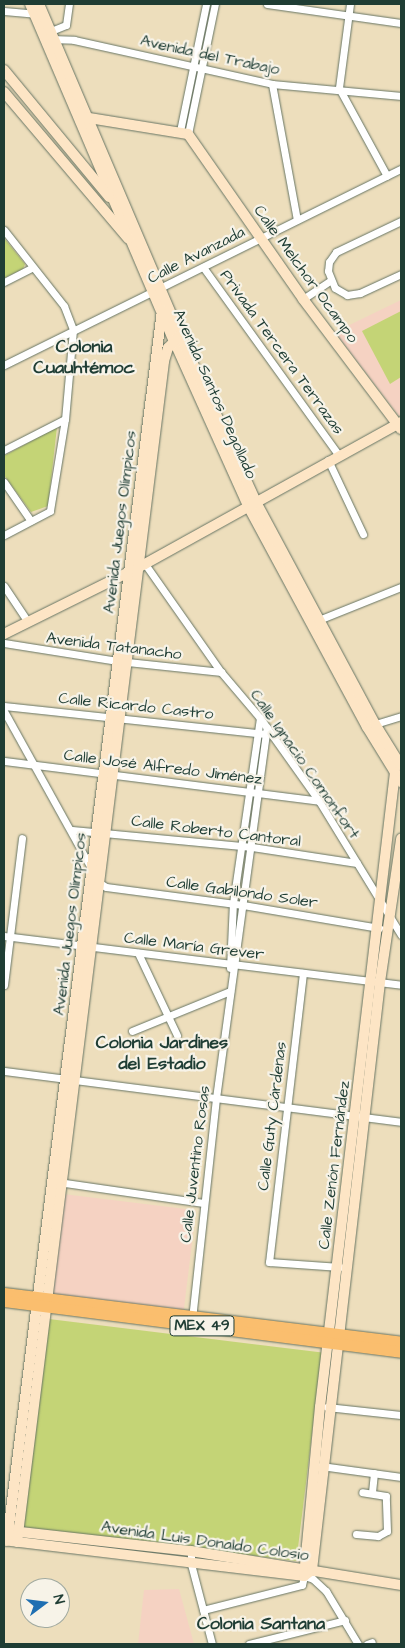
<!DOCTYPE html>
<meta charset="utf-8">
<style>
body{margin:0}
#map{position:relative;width:405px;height:1648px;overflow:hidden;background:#eddebc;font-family:"Architects Daughter",sans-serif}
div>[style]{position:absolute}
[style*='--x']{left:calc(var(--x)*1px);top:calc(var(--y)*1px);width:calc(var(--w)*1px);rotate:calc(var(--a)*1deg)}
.built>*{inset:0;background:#f5d2c2;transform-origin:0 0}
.green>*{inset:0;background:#c4d476;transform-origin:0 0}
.roads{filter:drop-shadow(0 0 1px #677564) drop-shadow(0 0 1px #677564)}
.street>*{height:7px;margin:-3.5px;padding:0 3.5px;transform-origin:3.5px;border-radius:3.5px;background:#fff}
.secondary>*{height:10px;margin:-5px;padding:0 5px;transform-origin:5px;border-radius:5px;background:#fde5c5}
.primary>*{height:11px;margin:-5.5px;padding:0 5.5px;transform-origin:5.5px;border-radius:5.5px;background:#fabe6e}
span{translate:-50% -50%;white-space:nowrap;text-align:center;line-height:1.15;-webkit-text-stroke:4.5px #f7f3e8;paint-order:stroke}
.shield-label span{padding:1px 4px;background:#f7f3e8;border:1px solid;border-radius:4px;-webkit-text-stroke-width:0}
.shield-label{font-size:15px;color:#1f3d34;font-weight:700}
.street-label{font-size:16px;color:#1f3d34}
.neighbourhood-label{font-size:18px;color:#1f3d34;font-weight:700}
.frame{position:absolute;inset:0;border:5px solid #1f3d34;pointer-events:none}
.north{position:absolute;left:20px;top:1578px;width:50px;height:50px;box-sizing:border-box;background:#f7f3e8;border:1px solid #a1aaa0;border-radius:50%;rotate:75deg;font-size:14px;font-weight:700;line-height:20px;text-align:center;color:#1f3d34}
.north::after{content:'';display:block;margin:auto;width:18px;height:22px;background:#1f6fb2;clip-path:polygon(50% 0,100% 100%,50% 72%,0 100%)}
</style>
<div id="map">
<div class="built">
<div style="clip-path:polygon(401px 300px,401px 415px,399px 416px,335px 332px)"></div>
<div style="left:63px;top:1194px;width:134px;height:102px;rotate:7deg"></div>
<div style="clip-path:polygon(179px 1589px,194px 1644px,138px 1644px,144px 1590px)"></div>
</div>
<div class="green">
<div style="clip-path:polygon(4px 238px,25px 264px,23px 269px,4px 278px)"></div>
<div style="clip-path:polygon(401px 311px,401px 377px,390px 384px,362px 331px)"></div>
<div style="clip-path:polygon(57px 427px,48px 506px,31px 512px,4px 475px,4px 456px)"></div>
<div style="left:49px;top:1319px;width:275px;height:210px;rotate:7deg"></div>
</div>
<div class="roads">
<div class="street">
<div style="--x:267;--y:4;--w:135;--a:8.1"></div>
<div style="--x:350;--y:4;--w:85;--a:97.5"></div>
<div style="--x:339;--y:88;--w:100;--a:61.4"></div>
<div style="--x:4;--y:11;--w:34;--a:5"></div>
<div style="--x:66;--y:25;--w:21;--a:-82"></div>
<div style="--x:51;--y:31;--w:16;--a:-22"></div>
<div style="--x:50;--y:39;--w:24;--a:2"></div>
<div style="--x:74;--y:40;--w:203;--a:12.5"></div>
<div style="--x:272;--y:84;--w:130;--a:5.3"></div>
<div style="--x:272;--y:84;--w:138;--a:79.6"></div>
<div style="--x:180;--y:131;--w:130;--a:-78.4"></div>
<div style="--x:188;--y:134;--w:133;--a:-78.3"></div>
<div style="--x:401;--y:221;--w:72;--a:154.5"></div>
<div style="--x:336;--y:252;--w:12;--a:125"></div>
<div style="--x:329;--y:262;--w:9;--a:96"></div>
<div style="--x:328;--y:271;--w:18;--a:68"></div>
<div style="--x:335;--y:288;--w:14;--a:30"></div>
<div style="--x:347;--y:295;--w:13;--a:-9"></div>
<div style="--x:360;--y:293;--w:45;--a:-24.9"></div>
<div style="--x:4;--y:230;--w:97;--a:51.7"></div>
<div style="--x:64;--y:306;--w:26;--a:69"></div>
<div style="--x:73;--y:330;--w:89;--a:95.1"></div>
<div style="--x:65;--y:419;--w:93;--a:99.3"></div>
<div style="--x:50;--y:511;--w:52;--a:152.4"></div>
<div style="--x:203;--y:267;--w:231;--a:54.2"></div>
<div style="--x:4;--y:282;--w:31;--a:-27"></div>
<div style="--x:303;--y:299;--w:32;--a:-34"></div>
<div style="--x:4;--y:365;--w:443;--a:-26.3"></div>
<div style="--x:4;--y:450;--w:68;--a:-26.9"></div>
<div style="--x:328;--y:460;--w:82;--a:64.7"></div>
<div style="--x:4;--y:482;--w:47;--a:55.3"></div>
<div style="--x:145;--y:564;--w:132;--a:54.9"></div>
<div style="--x:221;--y:672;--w:60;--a:49.7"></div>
<div style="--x:260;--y:718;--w:102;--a:54.6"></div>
<div style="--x:319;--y:801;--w:157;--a:58.5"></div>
<div style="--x:4;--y:586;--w:43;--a:56.3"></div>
<div style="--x:316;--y:621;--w:92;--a:-21.8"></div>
<div style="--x:4;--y:643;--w:115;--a:9"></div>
<div style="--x:118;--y:661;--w:104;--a:6.1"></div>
<div style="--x:4;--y:706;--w:263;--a:6.1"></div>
<div style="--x:4;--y:711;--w:179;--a:61"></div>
<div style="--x:372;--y:725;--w:30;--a:-17"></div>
<div style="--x:4;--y:761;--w:318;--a:7.2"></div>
<div style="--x:72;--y:830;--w:181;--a:5.4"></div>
<div style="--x:252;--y:847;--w:106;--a:8.7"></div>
<div style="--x:98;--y:882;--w:9;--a:32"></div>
<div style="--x:106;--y:887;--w:138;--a:7.5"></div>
<div style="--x:243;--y:905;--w:138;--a:9.6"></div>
<div style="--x:4;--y:936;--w:400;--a:7"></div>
<div style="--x:138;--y:953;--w:91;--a:64.6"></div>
<div style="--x:230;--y:968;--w:65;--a:-87.4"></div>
<div style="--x:233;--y:903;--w:187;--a:-81.7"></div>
<div style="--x:303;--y:973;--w:291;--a:96.7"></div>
<div style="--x:269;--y:1262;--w:71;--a:4"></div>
<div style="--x:4;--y:985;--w:148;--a:-83"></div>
<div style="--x:132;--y:1031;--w:106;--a:-22.2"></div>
<div style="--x:4;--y:1071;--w:400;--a:7.3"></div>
<div style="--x:58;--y:1182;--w:147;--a:8.2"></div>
<div style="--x:192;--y:1319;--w:222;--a:-83.8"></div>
<div style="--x:216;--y:1098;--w:374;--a:-82.2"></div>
<div style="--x:327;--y:1407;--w:74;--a:6.2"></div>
<div style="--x:321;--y:1466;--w:81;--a:7.8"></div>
<div style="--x:372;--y:1492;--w:19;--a:-84"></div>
<div style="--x:356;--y:1534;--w:22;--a:5"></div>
<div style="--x:378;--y:1536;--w:10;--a:-29"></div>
<div style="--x:387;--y:1531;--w:35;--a:-92"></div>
<div style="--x:386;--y:1496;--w:24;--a:-171"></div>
<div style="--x:191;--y:1551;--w:13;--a:90"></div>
<div style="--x:191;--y:1564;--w:83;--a:75.3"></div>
<div style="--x:203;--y:1610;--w:102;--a:-14.2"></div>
<div style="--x:302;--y:1585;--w:9;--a:-77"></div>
<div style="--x:304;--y:1576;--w:9;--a:18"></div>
<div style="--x:313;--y:1579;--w:18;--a:43"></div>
<div style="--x:326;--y:1591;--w:62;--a:58.9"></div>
<div style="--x:249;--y:1644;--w:99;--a:-14"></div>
<div style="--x:367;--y:1644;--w:5;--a:-22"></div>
</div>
<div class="secondary">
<div style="--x:30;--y:4;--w:366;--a:66.9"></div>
<div style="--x:174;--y:341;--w:181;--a:65.8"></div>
<div style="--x:248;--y:506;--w:251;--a:61.7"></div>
<div style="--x:367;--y:727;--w:65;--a:58.3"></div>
<div style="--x:39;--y:4;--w:360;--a:66.9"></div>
<div style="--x:180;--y:335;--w:183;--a:65.5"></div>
<div style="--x:256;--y:502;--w:252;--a:61.8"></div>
<div style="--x:375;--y:724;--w:49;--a:58.2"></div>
<div style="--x:4;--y:70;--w:165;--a:50.4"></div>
<div style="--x:4;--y:92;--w:192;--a:49.7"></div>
<div style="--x:83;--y:117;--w:106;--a:9.2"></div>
<div style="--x:188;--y:134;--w:201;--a:55.1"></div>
<div style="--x:303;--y:299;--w:163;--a:53"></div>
<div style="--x:4;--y:634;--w:157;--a:-26.4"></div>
<div style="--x:145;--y:564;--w:293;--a:-29"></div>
<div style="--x:12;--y:1531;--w:180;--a:6.4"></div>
<div style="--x:191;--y:1551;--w:213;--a:9.2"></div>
<div style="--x:7;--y:1541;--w:1241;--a:-82.82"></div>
<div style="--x:10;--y:1541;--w:296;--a:6.8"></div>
<div style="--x:17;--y:1542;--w:1190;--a:-82.9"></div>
<div style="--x:164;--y:361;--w:14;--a:-73"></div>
<div style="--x:168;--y:348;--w:18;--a:-47"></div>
<div style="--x:304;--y:1576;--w:170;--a:-84.6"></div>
<div style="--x:320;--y:1407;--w:639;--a:-83.26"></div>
<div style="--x:304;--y:1576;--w:10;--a:-37"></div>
<div style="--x:312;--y:1570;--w:592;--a:-83.4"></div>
<div style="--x:380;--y:982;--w:145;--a:-81.6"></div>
</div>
<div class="primary">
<div style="--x:4;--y:1293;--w:400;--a:7"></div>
<div style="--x:4;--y:1301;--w:400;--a:7.3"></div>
</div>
</div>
<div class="shield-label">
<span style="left:202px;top:1326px">MEX 49</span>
</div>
<div class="street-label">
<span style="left:210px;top:55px;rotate:12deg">Avenida del Trabajo</span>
<span style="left:196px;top:255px;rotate:-27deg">Calle Avanzada</span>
<span style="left:306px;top:274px;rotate:54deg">Calle Melchor Ocampo</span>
<span style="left:282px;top:352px;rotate:54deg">Privada Tercera Terrazas</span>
<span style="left:215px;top:394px;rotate:66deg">Avenida Santos Degollado</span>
<span style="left:120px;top:522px;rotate:-83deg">Avenida Juegos Olímpicos</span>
<span style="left:114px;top:646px;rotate:7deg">Avenida Tatanacho</span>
<span style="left:136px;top:706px;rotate:6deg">Calle Ricardo Castro</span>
<span style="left:305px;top:764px;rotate:55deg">Calle Ignacio Comonfort</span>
<span style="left:163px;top:767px;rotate:7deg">Calle José Alfredo Jiménez</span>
<span style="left:216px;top:831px;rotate:7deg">Calle Roberto Cantoral</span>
<span style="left:242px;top:892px;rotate:8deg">Calle Gabilondo Soler</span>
<span style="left:70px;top:924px;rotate:-83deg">Avenida Juegos Olímpicos</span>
<span style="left:194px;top:946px;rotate:7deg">Calle María Grever</span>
<span style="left:272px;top:1116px;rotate:-83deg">Calle Guty Cárdenas</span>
<span style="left:195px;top:1164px;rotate:-83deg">Calle Juventino Rosas</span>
<span style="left:334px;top:1165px;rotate:-83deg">Calle Zenón Fernández</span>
<span style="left:205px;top:1541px;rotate:8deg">Avenida Luis Donaldo Colosio</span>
</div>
<div class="neighbourhood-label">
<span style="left:84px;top:358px">Colonia<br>Cuauhtémoc</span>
<span style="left:162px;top:1054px">Colonia Jardines<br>del Estadio</span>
<span style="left:261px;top:1624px">Colonia Santana</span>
</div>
<div class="frame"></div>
<div class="north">N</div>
</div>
